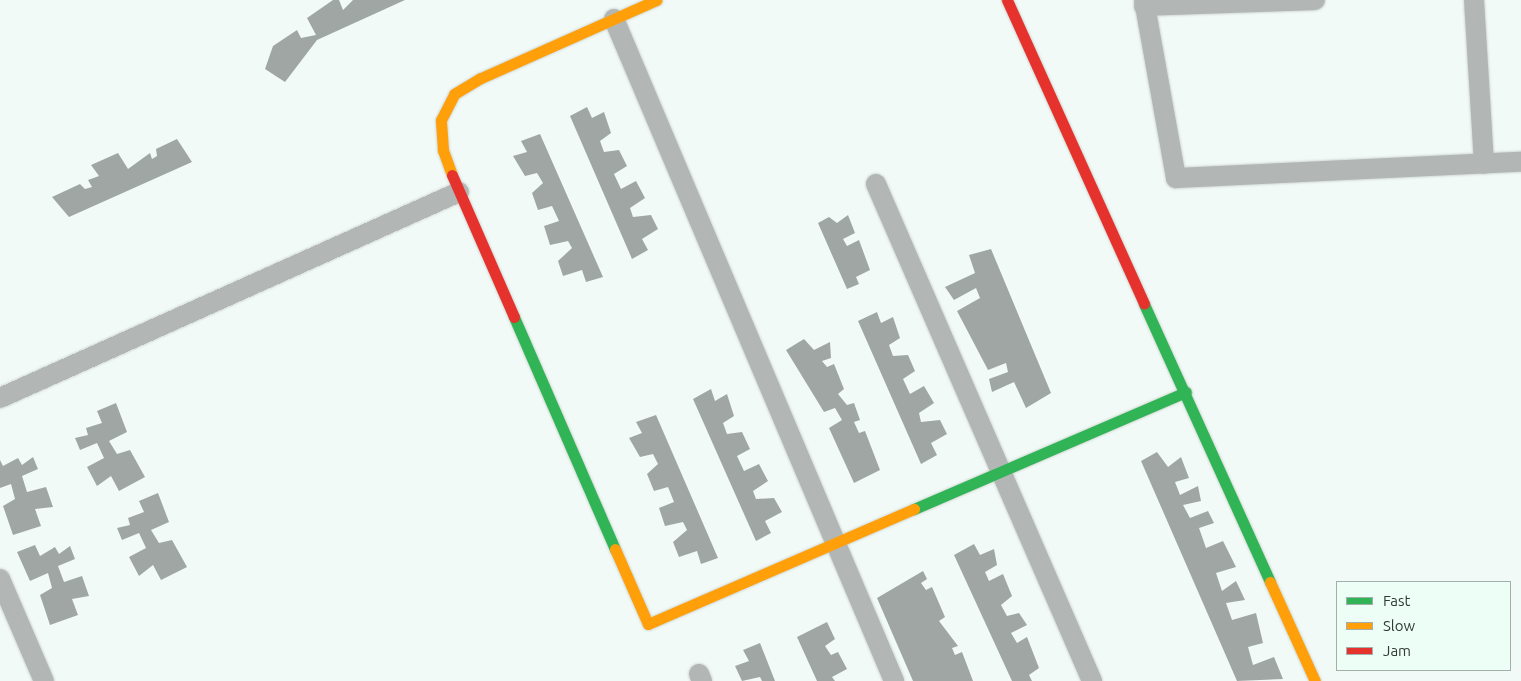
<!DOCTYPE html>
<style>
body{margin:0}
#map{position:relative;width:1521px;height:681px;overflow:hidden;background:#f1faf6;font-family:Ubuntu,sans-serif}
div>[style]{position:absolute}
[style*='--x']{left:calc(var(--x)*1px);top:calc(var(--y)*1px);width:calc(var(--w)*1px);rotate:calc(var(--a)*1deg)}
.building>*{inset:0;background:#a0a6a4}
.roads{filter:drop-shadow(0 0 1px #d0d6d3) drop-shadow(0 0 1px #d0d6d3)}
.street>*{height:20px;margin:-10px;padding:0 10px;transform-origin:10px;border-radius:10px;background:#b2b6b5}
.fast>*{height:11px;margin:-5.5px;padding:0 5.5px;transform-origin:5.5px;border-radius:5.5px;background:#30b455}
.slow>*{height:11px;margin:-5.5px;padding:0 5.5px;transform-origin:5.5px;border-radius:5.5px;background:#ff9f0a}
.jam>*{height:11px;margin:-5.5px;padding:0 5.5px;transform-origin:5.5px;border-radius:5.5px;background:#e5322d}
span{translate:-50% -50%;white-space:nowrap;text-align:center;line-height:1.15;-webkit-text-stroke:5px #edfef7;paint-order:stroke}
.legend{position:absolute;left:1336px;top:581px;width:175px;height:90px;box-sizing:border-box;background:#edfef7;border:1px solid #a3afaa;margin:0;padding:6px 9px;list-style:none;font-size:15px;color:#333936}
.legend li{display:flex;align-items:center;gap:10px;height:25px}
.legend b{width:25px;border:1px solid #a3afaa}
</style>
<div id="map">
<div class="building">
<div style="clip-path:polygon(333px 0,339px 0,343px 10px,353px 0,405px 0,317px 40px,285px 82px,265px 69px,273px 46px,297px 30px,301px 38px,316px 35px,307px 18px)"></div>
<div style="clip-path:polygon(587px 107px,592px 118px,604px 112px,611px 133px,600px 141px,604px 152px,619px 150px,627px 166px,614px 174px,621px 189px,636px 181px,645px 198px,630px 208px,633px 217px,651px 215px,658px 229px,642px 239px,648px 250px,632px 259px,570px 116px)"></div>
<div style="clip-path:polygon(540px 134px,603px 277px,586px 282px,582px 270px,563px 276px,558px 261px,572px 248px,568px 241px,550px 245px,544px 226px,559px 221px,552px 206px,538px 210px,532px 193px,543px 183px,537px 173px,525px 176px,513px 156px,527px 152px,521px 141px)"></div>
<div style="clip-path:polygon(177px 139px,192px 162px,69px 217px,52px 197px,80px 184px,85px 189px,92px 187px,88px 180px,99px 176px,91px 165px,118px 153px,128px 169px,150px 153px,152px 159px,157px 156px,156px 149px)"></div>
<div style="clip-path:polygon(848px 215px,855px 233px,843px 239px,847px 246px,859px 240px,870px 270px,856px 277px,859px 284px,847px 289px,818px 223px,829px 217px,837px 223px)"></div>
<div style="clip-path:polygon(991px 249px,1051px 393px,1026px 408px,1014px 382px,992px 392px,989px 379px,1008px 372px,1006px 363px,988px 370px,957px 311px,980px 298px,976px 288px,954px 300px,945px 287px,975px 273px,969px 255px)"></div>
<div style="clip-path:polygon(877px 312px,881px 323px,893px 317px,900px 338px,889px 345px,893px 356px,908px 355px,915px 371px,903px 379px,910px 394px,924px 386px,934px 403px,919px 413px,921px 422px,940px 420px,947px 434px,931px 443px,937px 455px,921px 464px,858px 321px)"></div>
<div style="clip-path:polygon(804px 339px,814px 350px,830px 342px,831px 358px,822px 361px,827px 367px,834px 364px,844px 389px,838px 394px,847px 405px,854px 403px,860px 420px,854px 422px,859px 433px,865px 431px,880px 470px,854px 483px,829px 428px,842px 420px,835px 408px,824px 412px,786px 350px)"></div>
<div style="clip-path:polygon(711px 389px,715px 401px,727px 394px,734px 416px,723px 423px,727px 434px,742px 432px,750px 449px,737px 456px,744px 471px,759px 464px,768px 481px,753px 491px,756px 499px,774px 498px,782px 512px,765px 521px,771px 533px,756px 541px,693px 399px)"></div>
<div style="clip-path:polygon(116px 403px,127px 432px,109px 441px,117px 454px,130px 450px,145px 477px,119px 491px,111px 476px,97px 486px,87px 467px,104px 458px,97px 443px,80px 450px,75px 438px,88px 435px,86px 428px,102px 423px,97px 411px)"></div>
<div style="clip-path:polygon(656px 415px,718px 558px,701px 564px,697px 551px,679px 557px,673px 542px,687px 530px,683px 522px,665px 526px,659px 508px,674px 502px,668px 487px,654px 491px,647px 474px,658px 464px,653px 454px,640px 457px,629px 438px,642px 433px,636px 422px)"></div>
<div style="clip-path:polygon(1157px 452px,1168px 467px,1181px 457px,1189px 478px,1175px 482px,1180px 495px,1198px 486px,1201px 501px,1183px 505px,1190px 518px,1208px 511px,1214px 523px,1199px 528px,1206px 548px,1223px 541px,1236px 567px,1216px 573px,1222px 591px,1236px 581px,1245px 600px,1226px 603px,1232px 620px,1256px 613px,1263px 643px,1248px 647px,1253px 665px,1274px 657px,1283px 679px,1237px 681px,1141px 461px)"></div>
<div style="clip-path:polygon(33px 457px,38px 469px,22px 476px,27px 492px,46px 487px,53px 507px,35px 509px,41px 526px,13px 535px,3px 506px,15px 499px,11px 484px,0 488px,0 460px,3px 466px,18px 458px,22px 465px)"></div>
<div style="clip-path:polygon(158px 493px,169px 522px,151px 530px,159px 543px,172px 540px,187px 567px,161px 580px,153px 565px,139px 576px,129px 557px,146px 548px,139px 533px,122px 540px,117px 528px,130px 525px,128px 518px,144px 512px,139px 501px)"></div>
<div style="clip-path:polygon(974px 544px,980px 555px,994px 549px,997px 565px,985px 572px,989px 581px,1003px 574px,1012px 596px,1001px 605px,1007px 616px,1019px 613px,1027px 625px,1011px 633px,1017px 643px,1027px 637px,1039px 668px,1029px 675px,1032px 681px,1012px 681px,954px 555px)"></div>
<div style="clip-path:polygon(35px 545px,40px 556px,55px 547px,59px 554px,70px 546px,75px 559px,58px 566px,64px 582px,82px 576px,89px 596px,72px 599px,78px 615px,50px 625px,40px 595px,52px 588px,48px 573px,30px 581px,17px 552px)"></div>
<div style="clip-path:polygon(923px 571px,927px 579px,921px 583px,926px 590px,932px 587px,945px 617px,939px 621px,958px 646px,952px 648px,955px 655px,962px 652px,973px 681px,913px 681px,877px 598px)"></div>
<div style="clip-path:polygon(827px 622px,835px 639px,825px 646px,831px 655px,838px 652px,847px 669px,832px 677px,835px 681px,817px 681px,797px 637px)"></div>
<div style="clip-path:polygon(760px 643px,775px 681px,762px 681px,760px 677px,742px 681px,735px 666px,749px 661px,743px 650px)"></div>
</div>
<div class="roads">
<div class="street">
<div style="--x:1144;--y:0;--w:181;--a:79.8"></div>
<div style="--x:1176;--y:178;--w:345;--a:-2.7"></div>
<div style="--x:1474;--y:0;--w:164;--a:86.5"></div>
<div style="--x:1144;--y:6;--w:171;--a:-2"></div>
<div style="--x:614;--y:19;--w:719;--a:67.07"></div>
<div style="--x:876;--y:184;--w:542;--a:66.51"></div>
<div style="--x:0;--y:398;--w:503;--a:-24.17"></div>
<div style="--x:0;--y:579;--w:111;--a:66.7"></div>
<div style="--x:699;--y:674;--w:8;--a:67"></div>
</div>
<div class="fast">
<div style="--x:1144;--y:304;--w:305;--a:65.6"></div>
<div style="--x:514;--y:317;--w:253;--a:66.5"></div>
<div style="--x:914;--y:509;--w:296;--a:-23.3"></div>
</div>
<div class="slow">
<div style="--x:452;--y:175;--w:27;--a:-110"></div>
<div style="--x:443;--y:150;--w:30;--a:-94"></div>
<div style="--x:441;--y:120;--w:29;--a:-63"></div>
<div style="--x:454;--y:94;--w:31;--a:-31"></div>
<div style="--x:481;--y:78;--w:192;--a:-24"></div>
<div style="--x:615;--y:549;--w:82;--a:66.3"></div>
<div style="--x:648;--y:624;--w:290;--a:-23.4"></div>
<div style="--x:1270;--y:582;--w:109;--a:65.6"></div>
</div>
<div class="jam">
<div style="--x:1007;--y:0;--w:333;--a:65.7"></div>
<div style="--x:452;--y:175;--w:155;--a:66.4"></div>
</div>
</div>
<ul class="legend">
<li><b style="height:6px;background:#30b455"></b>Fast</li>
<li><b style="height:6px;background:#ff9f0a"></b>Slow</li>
<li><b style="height:6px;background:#e5322d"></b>Jam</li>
</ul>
</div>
